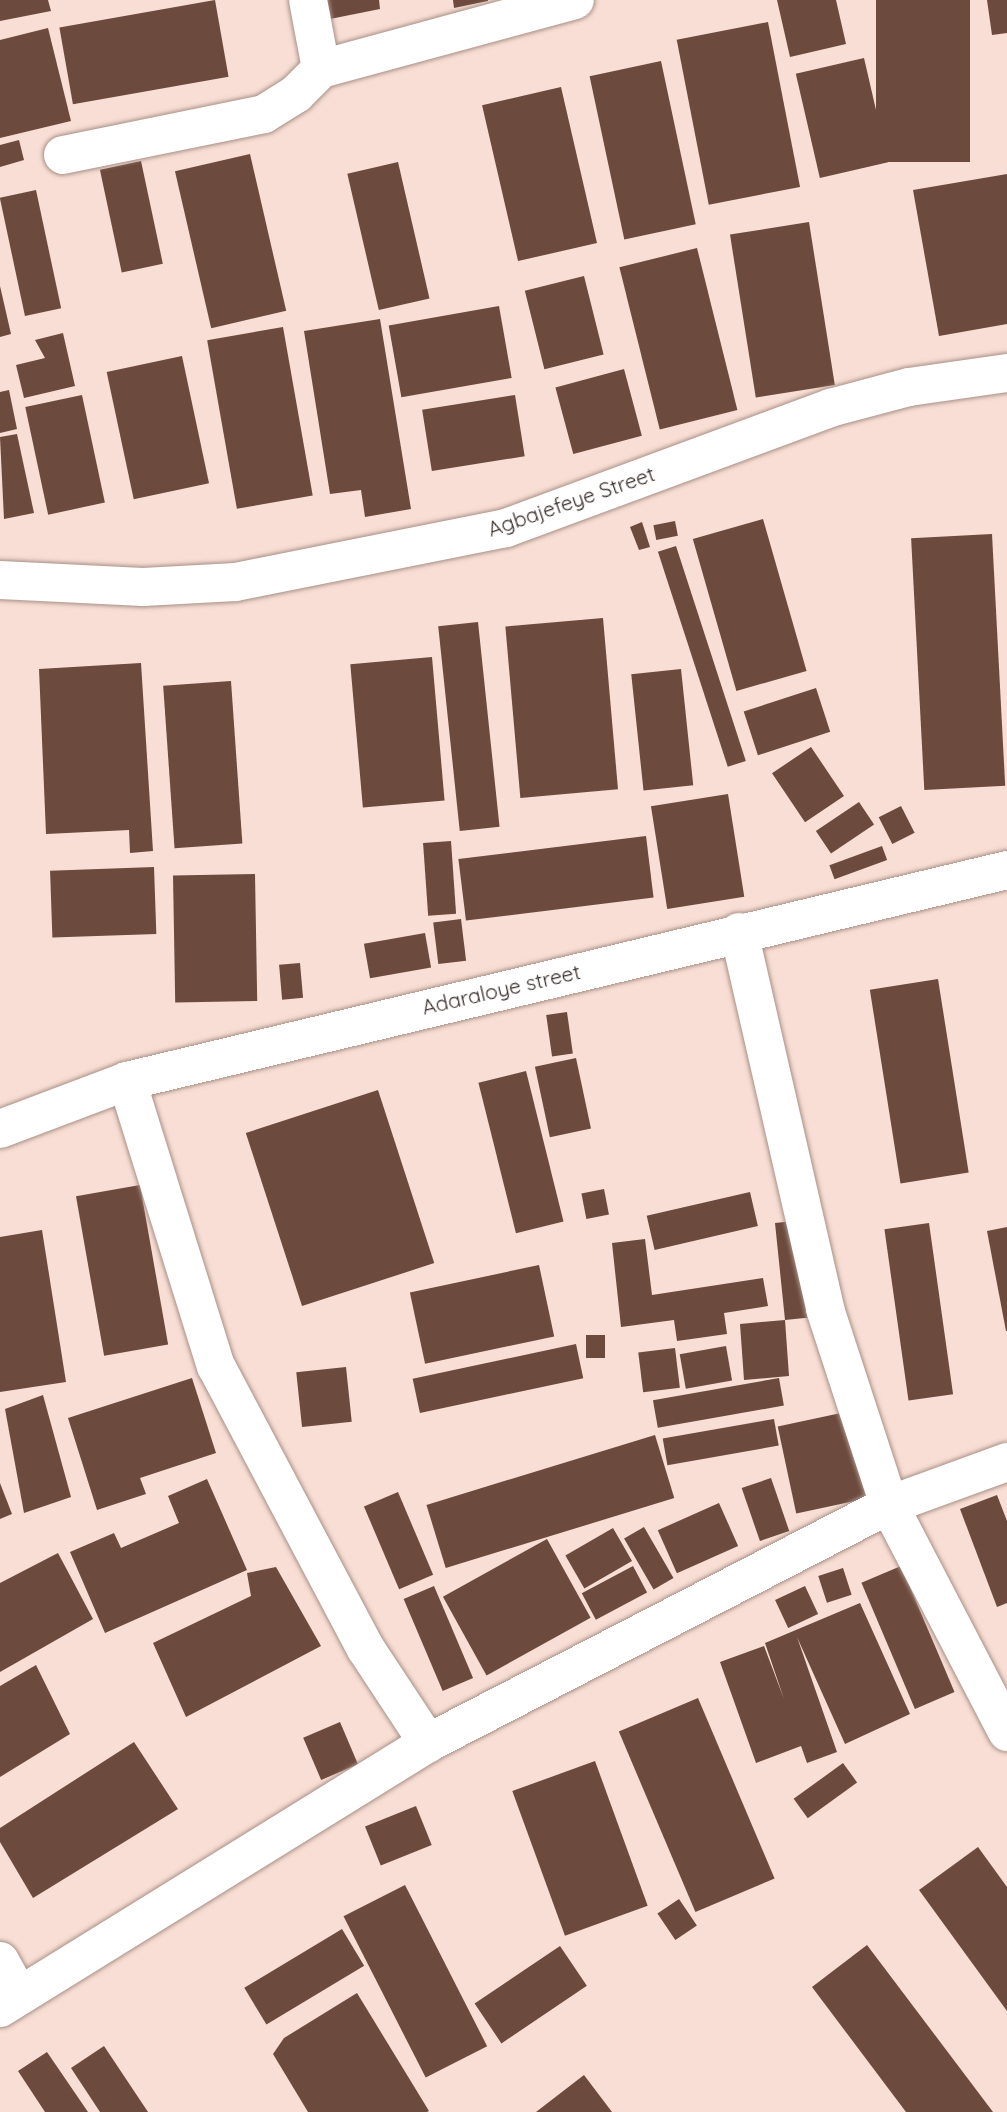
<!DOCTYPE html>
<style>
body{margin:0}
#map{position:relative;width:1007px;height:2112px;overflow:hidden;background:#f8ded4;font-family:Quicksand,sans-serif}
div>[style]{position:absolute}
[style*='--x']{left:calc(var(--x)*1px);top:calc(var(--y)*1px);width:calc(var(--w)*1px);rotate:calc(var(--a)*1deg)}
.building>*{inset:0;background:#6c4a3d;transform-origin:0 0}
.roads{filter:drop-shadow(0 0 2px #a89087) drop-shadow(0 0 2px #a89087)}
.minor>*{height:38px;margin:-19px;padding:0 19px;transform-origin:19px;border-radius:19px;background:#fff}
span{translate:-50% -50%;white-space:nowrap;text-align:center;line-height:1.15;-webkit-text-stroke:7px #fff;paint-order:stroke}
.street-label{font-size:21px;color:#362c28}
</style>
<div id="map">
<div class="building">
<div style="clip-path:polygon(0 0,48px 0,51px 11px,0 21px)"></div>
<div style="left:215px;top:0;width:78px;height:158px;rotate:80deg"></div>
<div style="clip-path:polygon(316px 0,379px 0,380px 9px,320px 21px)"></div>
<div style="clip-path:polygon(453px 0,488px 0,488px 1px,454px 8px)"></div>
<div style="clip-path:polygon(777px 0,836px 0,846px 44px,790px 57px)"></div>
<div style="left:876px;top:0;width:94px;height:162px"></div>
<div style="clip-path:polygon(987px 0,1007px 0,1007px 33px,992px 35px)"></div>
<div style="left:768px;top:22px;width:168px;height:93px;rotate:79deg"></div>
<div style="clip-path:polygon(48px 28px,71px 121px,0 138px,0 40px)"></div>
<div style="left:864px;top:58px;width:107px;height:70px;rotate:77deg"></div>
<div style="left:661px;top:61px;width:167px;height:73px;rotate:78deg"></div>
<div style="left:561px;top:87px;width:160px;height:81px;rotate:77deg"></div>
<div style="clip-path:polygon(19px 140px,24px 160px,0 167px,0 145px)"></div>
<div style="left:250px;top:154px;width:161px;height:77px;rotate:77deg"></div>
<div style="left:141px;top:161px;width:105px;height:42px;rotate:78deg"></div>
<div style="left:398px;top:162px;width:140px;height:52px;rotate:77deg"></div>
<div style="clip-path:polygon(1007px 174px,1007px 324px,939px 336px,913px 190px)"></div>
<div style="left:36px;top:190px;width:121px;height:37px;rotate:78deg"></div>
<div style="left:809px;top:222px;width:165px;height:80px;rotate:81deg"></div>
<div style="left:697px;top:248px;width:167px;height:80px;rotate:76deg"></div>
<div style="left:584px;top:276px;width:81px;height:61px;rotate:76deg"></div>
<div style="clip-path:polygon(0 286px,11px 334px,0 337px)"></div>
<div style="left:499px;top:306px;width:73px;height:112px;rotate:80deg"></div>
<div style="clip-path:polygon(380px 319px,411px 509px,365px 517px,361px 490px,330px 494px,304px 331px)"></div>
<div style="left:283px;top:327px;width:171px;height:77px;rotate:80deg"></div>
<div style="clip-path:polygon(63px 333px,75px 386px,24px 398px,16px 365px,45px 358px,35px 340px)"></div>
<div style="left:182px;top:356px;width:130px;height:77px;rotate:78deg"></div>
<div style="left:624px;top:369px;width:69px;height:71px;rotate:75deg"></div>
<div style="clip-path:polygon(9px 390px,17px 429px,0 433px,0 392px)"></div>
<div style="left:82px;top:395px;width:110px;height:58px;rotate:78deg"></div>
<div style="left:515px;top:395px;width:62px;height:94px;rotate:81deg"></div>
<div style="clip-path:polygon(17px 434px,34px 513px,4px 519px,0 437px)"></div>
<div style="left:763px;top:519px;width:158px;height:73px;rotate:74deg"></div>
<div style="left:675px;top:521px;width:15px;height:22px;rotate:79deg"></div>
<div style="clip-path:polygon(642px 522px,650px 547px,639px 550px,630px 527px)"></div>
<div style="left:992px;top:534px;width:252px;height:81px;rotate:87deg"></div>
<div style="left:676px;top:546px;width:226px;height:19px;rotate:72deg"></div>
<div style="left:603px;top:618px;width:172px;height:98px;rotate:85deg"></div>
<div style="left:478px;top:622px;width:206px;height:40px;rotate:84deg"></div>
<div style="left:432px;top:657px;width:144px;height:82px;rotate:85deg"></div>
<div style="clip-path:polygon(141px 663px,153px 851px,130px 853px,129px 830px,46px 834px,39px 669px)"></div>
<div style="left:681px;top:669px;width:117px;height:50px;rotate:84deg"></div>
<div style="left:231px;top:681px;width:163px;height:68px;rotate:86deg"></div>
<div style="left:816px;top:688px;width:46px;height:76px;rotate:72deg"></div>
<div style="left:811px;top:747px;width:59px;height:47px;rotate:56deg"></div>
<div style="left:728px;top:794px;width:104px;height:78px;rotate:81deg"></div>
<div style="left:859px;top:802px;width:27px;height:52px;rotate:56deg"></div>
<div style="left:901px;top:806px;width:30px;height:25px;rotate:63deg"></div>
<div style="left:646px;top:836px;width:62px;height:189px;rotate:83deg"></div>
<div style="left:451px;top:841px;width:73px;height:28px;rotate:86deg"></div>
<div style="left:882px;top:846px;width:15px;height:56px;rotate:70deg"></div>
<div style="left:154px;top:867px;width:67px;height:104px;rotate:88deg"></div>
<div style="left:255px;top:874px;width:127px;height:82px;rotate:89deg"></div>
<div style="left:461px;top:919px;width:42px;height:28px;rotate:83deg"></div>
<div style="left:425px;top:933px;width:35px;height:62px;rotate:80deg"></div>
<div style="left:300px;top:963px;width:35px;height:21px;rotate:85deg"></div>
<div style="left:938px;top:979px;width:196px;height:69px;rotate:81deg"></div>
<div style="left:567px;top:1012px;width:42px;height:21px;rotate:82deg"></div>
<div style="left:576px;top:1058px;width:72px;height:42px;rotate:78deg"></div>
<div style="left:526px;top:1071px;width:155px;height:49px;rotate:76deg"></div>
<div style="left:378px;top:1090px;width:182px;height:139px;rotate:72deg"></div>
<div style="left:140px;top:1185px;width:162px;height:65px;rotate:80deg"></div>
<div style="left:604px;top:1189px;width:26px;height:23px;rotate:79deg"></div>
<div style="left:750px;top:1192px;width:35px;height:106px;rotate:77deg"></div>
<div style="clip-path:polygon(804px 1220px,814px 1317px,785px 1320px,789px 1376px,744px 1380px,740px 1324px,785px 1320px,775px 1223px)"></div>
<div style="left:929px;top:1223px;width:173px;height:45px;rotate:82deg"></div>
<div style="clip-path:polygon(1007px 1227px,1007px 1331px,1006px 1331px,987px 1231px)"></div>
<div style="clip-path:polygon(42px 1230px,66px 1382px,0 1392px,0 1237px)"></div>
<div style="clip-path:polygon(645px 1239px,652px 1295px,763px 1278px,768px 1306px,724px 1313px,727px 1334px,677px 1341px,674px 1320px,621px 1327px,612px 1243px)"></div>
<div style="left:539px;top:1265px;width:73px;height:132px;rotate:78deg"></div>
<div style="left:586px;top:1335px;width:19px;height:23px"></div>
<div style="left:576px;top:1344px;width:35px;height:167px;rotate:78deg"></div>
<div style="left:726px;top:1346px;width:35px;height:47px;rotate:80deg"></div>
<div style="left:675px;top:1348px;width:40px;height:37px;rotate:83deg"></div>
<div style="left:346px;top:1367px;width:55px;height:50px;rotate:84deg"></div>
<div style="clip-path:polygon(192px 1378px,216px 1453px,140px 1478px,146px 1494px,97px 1510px,68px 1418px)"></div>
<div style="left:779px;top:1378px;width:28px;height:128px;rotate:80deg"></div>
<div style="clip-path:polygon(43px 1395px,71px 1497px,24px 1513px,5px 1409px)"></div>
<div style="left:855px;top:1410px;width:89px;height:79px;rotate:78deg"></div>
<div style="left:774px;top:1419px;width:27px;height:113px;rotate:80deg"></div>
<div style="left:655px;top:1435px;width:66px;height:239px;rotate:73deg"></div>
<div style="left:771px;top:1478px;width:56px;height:31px;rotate:71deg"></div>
<div style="clip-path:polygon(207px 1479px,247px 1570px,105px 1633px,70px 1552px,114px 1533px,121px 1548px,179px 1523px,168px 1496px)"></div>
<div style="clip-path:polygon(0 1483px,12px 1514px,0 1519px)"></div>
<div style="left:398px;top:1492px;width:90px;height:37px;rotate:67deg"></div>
<div style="clip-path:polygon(997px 1495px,1007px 1521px,1007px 1603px,997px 1607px,960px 1509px)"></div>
<div style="left:719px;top:1503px;width:47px;height:67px;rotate:66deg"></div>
<div style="left:644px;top:1527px;width:59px;height:23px;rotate:60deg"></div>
<div style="left:613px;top:1528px;width:38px;height:55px;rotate:60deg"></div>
<div style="left:547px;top:1539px;width:90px;height:119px;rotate:61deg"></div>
<div style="clip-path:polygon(58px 1553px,93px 1619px,0 1672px,0 1583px)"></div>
<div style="left:633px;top:1566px;width:30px;height:58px;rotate:62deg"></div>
<div style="left:901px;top:1566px;width:137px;height:43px;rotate:67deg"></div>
<div style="clip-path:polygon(276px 1567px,321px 1646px,186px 1717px,153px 1643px,251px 1596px,247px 1573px)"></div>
<div style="left:843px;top:1568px;width:28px;height:26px;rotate:72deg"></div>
<div style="left:434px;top:1586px;width:100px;height:33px;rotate:67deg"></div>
<div style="left:805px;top:1586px;width:31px;height:33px;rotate:65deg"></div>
<div style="clip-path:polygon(860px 1603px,910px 1714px,845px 1744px,797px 1637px,837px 1752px,807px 1763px,801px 1746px,756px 1763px,720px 1662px,764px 1646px,784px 1699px,765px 1643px)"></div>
<div style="clip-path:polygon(36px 1665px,70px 1734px,0 1777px,0 1686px)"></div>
<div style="left:698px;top:1698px;width:196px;height:86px;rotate:67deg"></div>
<div style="left:340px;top:1722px;width:46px;height:40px;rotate:67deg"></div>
<div style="clip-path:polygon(134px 1742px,178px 1809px,33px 1898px,0 1842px,0 1828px)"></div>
<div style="left:595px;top:1761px;width:154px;height:88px;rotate:70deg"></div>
<div style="left:843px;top:1763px;width:24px;height:61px;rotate:54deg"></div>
<div style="left:416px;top:1806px;width:42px;height:55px;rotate:68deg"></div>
<div style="clip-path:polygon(978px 1847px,1007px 1887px,1007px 2011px,919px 1890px)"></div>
<div style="left:405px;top:1885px;width:181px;height:69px;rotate:63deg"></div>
<div style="left:679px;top:1899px;width:32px;height:26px;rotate:56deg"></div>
<div style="left:342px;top:1929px;width:43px;height:114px;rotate:59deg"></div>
<div style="clip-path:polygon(867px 1945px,993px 2112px,906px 2112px,812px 1987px)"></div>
<div style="left:560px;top:1946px;width:48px;height:103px;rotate:56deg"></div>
<div style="clip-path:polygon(357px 1993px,429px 2111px,427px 2112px,308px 2112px,273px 2054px,284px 2038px)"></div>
<div style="clip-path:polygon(104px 2046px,148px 2112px,100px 2112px,71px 2068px)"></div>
<div style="clip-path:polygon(47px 2052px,88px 2112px,45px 2112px,18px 2071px)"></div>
<div style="clip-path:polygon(584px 2075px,612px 2112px,536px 2112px)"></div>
</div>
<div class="roads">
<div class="minor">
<div style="--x:308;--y:0;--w:70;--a:79.3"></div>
<div style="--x:63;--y:155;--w:205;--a:-11.5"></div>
<div style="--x:264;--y:114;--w:38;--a:-32"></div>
<div style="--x:296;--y:94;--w:35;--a:-45"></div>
<div style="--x:321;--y:69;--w:263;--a:-15.2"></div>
<div style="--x:0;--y:580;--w:143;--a:2.8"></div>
<div style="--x:143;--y:587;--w:93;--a:-3.1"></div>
<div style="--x:236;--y:582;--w:275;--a:-11.3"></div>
<div style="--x:506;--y:528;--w:346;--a:-20.3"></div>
<div style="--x:830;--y:408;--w:82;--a:-14.9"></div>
<div style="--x:909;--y:387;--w:99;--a:-8.1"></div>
<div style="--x:739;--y:932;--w:387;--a:77.1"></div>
<div style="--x:825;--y:1309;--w:206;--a:71.9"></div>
<div style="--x:889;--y:1505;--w:256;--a:62.5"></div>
<div style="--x:127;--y:1081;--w:299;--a:72.7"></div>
<div style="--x:216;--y:1366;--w:320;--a:62.1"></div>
<div style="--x:366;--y:1649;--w:113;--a:56.6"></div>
<div style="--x:0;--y:1129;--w:136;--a:-20.7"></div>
<div style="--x:127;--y:1081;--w:905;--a:-13.48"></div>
<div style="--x:0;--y:1961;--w:38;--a:61"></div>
<div style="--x:0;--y:2008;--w:503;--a:-31.76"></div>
<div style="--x:428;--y:1743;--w:519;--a:-27.31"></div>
<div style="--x:889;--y:1505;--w:126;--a:-20"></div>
</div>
</div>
<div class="street-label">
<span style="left:571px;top:501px;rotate:-19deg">Agbajefeye Street</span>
<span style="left:501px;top:989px;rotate:-13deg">Adaraloye street</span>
</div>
</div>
